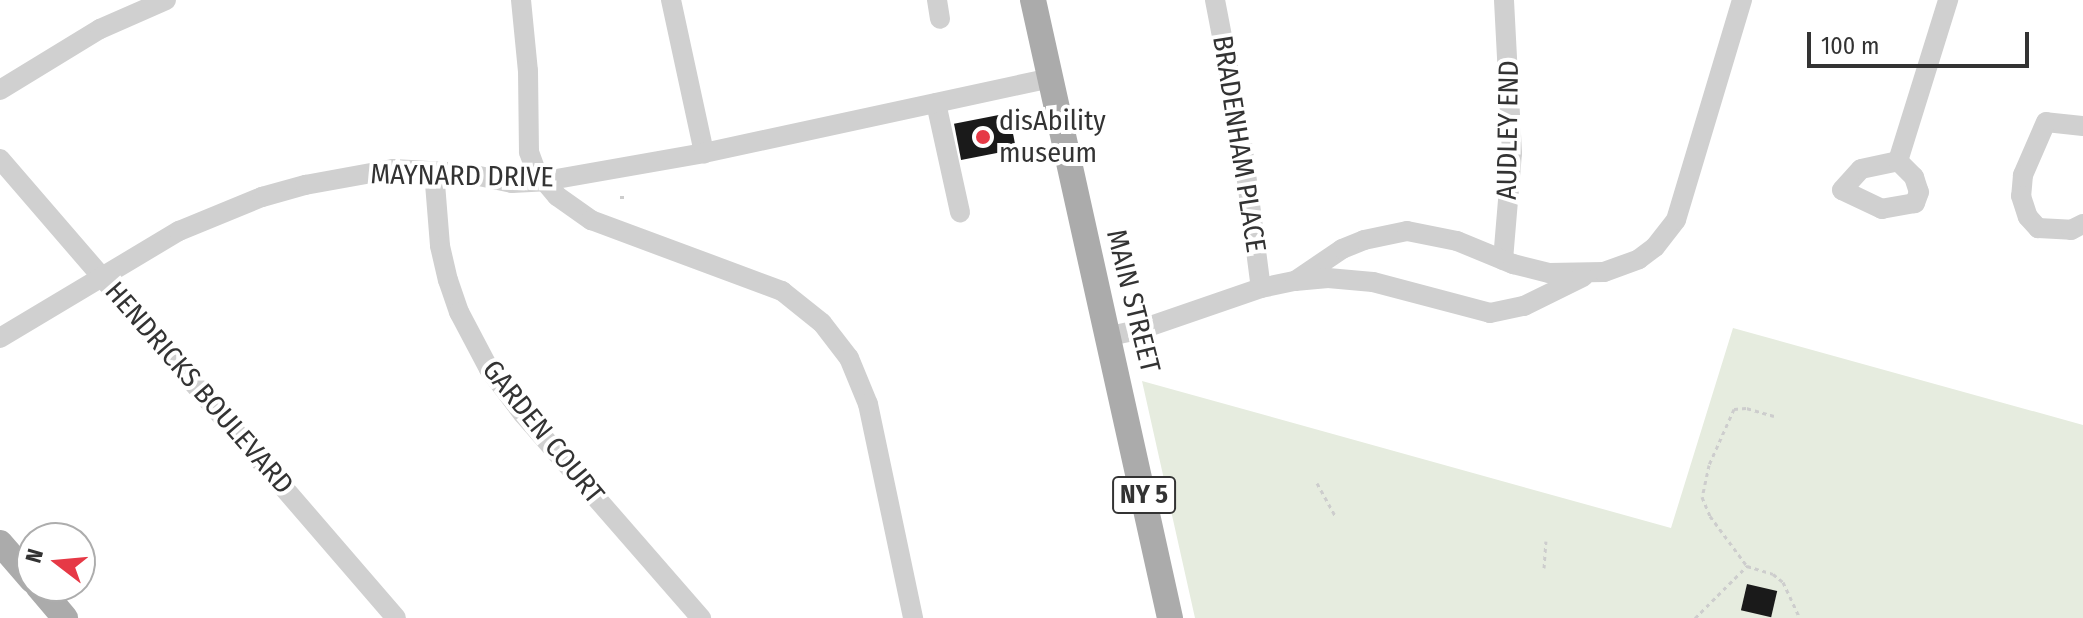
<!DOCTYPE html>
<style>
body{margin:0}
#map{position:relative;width:2083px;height:618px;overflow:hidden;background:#fff;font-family:"Fira Sans Condensed",sans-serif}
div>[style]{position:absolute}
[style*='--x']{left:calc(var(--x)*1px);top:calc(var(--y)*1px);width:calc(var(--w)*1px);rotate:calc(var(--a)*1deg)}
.green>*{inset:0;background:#e6ecdf}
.building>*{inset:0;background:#1a1a1a;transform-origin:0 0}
.path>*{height:3px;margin-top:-1.5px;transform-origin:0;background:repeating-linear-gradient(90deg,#cdcdcd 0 4px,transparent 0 8px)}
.minor>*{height:20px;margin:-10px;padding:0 10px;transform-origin:10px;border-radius:10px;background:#d0d0d0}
.major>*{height:26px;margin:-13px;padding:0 13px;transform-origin:13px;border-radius:13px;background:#ababab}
.dots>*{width:22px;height:22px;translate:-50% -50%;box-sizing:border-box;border:4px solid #fff;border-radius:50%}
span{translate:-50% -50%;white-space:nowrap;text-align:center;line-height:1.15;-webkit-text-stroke:8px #fff;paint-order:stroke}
.shield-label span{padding:2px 6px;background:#fff;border:2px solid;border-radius:6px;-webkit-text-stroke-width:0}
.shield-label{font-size:26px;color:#333;font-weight:700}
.poi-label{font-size:28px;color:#333}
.left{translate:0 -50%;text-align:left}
.street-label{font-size:28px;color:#333}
.north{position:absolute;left:16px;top:522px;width:80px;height:80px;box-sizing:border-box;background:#fff;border:2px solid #adadad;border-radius:50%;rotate:286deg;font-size:22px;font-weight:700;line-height:32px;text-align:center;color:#333}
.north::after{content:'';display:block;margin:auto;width:28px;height:36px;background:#e63946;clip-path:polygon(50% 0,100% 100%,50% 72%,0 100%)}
.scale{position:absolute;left:1807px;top:32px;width:222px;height:36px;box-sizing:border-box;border:4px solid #333;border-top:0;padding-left:10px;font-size:24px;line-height:28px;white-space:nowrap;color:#333;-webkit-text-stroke:6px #fff;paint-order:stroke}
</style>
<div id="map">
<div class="green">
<div style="clip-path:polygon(1733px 328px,2083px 425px,2083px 618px,1195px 618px,1142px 381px,1671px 528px)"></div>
</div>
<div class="building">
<div style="left:1009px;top:113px;width:37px;height:56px;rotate:79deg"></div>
<div style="left:1747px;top:584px;width:31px;height:27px;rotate:13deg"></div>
</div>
<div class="path">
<div style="--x:1018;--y:131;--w:25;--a:-12"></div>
<div style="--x:620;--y:197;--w:4;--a:0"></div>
<div style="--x:1774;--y:416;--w:29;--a:-164"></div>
<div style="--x:1746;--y:408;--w:12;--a:175"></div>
<div style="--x:1734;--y:409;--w:61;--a:114.1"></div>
<div style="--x:1709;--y:465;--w:33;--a:102"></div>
<div style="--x:1702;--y:497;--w:21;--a:67"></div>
<div style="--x:1710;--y:516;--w:62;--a:53.5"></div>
<div style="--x:1747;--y:566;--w:27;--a:17"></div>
<div style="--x:1773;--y:574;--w:13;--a:39"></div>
<div style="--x:1783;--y:582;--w:40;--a:65"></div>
<div style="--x:1317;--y:483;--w:38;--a:61"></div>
<div style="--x:1544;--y:568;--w:27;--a:-86"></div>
<div style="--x:1695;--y:618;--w:74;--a:-45"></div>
</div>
<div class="minor">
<div style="--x:521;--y:0;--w:71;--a:84.4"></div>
<div style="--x:528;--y:71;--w:81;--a:89.3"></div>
<div style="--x:529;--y:152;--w:20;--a:70"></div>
<div style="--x:536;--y:171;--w:33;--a:50"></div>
<div style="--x:557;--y:196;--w:42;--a:35.2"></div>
<div style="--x:591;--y:220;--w:204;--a:20.4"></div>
<div style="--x:782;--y:291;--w:51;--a:38.7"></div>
<div style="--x:822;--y:323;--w:44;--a:52.4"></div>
<div style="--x:849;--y:358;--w:50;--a:67.6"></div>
<div style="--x:868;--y:404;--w:219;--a:78.1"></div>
<div style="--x:671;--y:0;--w:157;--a:77.8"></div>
<div style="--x:937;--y:0;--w:19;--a:81"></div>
<div style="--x:1215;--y:0;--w:137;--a:79.1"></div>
<div style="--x:1241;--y:135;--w:154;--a:82.6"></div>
<div style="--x:0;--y:90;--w:117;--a:-31.4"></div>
<div style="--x:100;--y:29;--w:72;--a:-23.7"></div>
<div style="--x:936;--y:103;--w:112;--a:77.6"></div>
<div style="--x:2083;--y:126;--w:37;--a:-174"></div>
<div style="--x:2046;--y:122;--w:58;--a:113.5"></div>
<div style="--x:2023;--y:175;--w:21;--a:95"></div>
<div style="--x:2021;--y:196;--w:22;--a:72"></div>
<div style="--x:2028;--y:217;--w:15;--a:48"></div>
<div style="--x:2038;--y:228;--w:33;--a:3"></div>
<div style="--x:2071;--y:230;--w:13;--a:-27"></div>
<div style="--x:0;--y:159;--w:606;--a:49.21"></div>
<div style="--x:1898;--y:161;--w:23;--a:45"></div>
<div style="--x:1914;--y:177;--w:16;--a:72"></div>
<div style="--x:1919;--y:192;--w:12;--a:110"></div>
<div style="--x:1915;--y:203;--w:34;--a:170"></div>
<div style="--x:1882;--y:209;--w:44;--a:-154.6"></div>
<div style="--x:1842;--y:190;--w:28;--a:-48"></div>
<div style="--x:1861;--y:169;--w:38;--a:-12"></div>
<div style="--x:1898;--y:161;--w:169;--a:-72.7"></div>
<div style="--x:434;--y:171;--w:75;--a:85.4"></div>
<div style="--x:440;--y:246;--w:35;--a:77"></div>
<div style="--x:448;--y:280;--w:34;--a:71"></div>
<div style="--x:459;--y:312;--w:64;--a:62.2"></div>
<div style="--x:489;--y:369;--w:56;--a:52.9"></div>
<div style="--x:523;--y:414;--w:271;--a:48.9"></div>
<div style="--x:1503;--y:260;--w:107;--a:-85.2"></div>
<div style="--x:1512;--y:153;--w:153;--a:-93"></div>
<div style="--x:1295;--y:281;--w:57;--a:-34.2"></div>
<div style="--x:1342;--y:249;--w:24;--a:-22"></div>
<div style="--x:1364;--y:240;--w:44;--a:-11.8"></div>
<div style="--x:1407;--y:231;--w:51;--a:11.3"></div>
<div style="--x:1457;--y:241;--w:61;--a:22.3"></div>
<div style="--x:1513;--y:264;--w:37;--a:14"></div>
<div style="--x:1549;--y:273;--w:55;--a:-1"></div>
<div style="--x:1604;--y:272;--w:37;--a:-20"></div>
<div style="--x:1639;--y:259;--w:20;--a:-37"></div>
<div style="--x:1655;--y:247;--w:34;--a:-52"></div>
<div style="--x:1676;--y:220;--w:230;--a:-73.3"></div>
<div style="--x:1105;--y:337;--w:35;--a:-12"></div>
<div style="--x:1139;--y:330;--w:129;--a:-19"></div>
<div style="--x:1261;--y:288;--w:35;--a:-12"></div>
<div style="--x:1295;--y:281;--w:33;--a:-5"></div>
<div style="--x:1328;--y:278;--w:45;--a:5.1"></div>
<div style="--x:1373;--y:282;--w:121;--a:14.8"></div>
<div style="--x:1490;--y:313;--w:35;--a:-12"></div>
<div style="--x:1524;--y:306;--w:66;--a:-26.2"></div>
<div style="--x:0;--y:338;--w:209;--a:-30.9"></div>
<div style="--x:179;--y:231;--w:90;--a:-22.3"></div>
<div style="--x:262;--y:197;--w:45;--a:-15.6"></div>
<div style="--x:305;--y:185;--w:89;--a:-10.3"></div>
<div style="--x:393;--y:169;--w:72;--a:3.2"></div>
<div style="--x:465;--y:173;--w:48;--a:12"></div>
<div style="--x:512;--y:183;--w:33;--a:-3"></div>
<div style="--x:545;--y:181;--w:161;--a:-10"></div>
<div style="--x:704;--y:153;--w:354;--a:-12.2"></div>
</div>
<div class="major">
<div style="--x:1033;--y:0;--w:633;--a:77.5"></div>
<div style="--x:0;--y:543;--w:49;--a:49.1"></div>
<div style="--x:38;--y:586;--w:42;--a:49.8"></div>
</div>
<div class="dots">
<div style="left:983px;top:137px;background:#e63946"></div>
</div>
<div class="shield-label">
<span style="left:1144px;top:495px">NY 5</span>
</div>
<div class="poi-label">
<span class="left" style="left:999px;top:137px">disAbility<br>museum</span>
</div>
<div class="street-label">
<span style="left:1508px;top:130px;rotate:-89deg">AUDLEY END</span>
<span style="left:1239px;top:144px;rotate:81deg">BRADENHAM PLACE</span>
<span style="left:462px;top:176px;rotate:1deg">MAYNARD DRIVE</span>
<span style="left:1133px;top:301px;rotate:76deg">MAIN STREET</span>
<span style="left:199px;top:388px;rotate:49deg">HENDRICKS BOULEVARD</span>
<span style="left:543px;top:432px;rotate:51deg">GARDEN COURT</span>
</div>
<div class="north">N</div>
<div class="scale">100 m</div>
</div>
